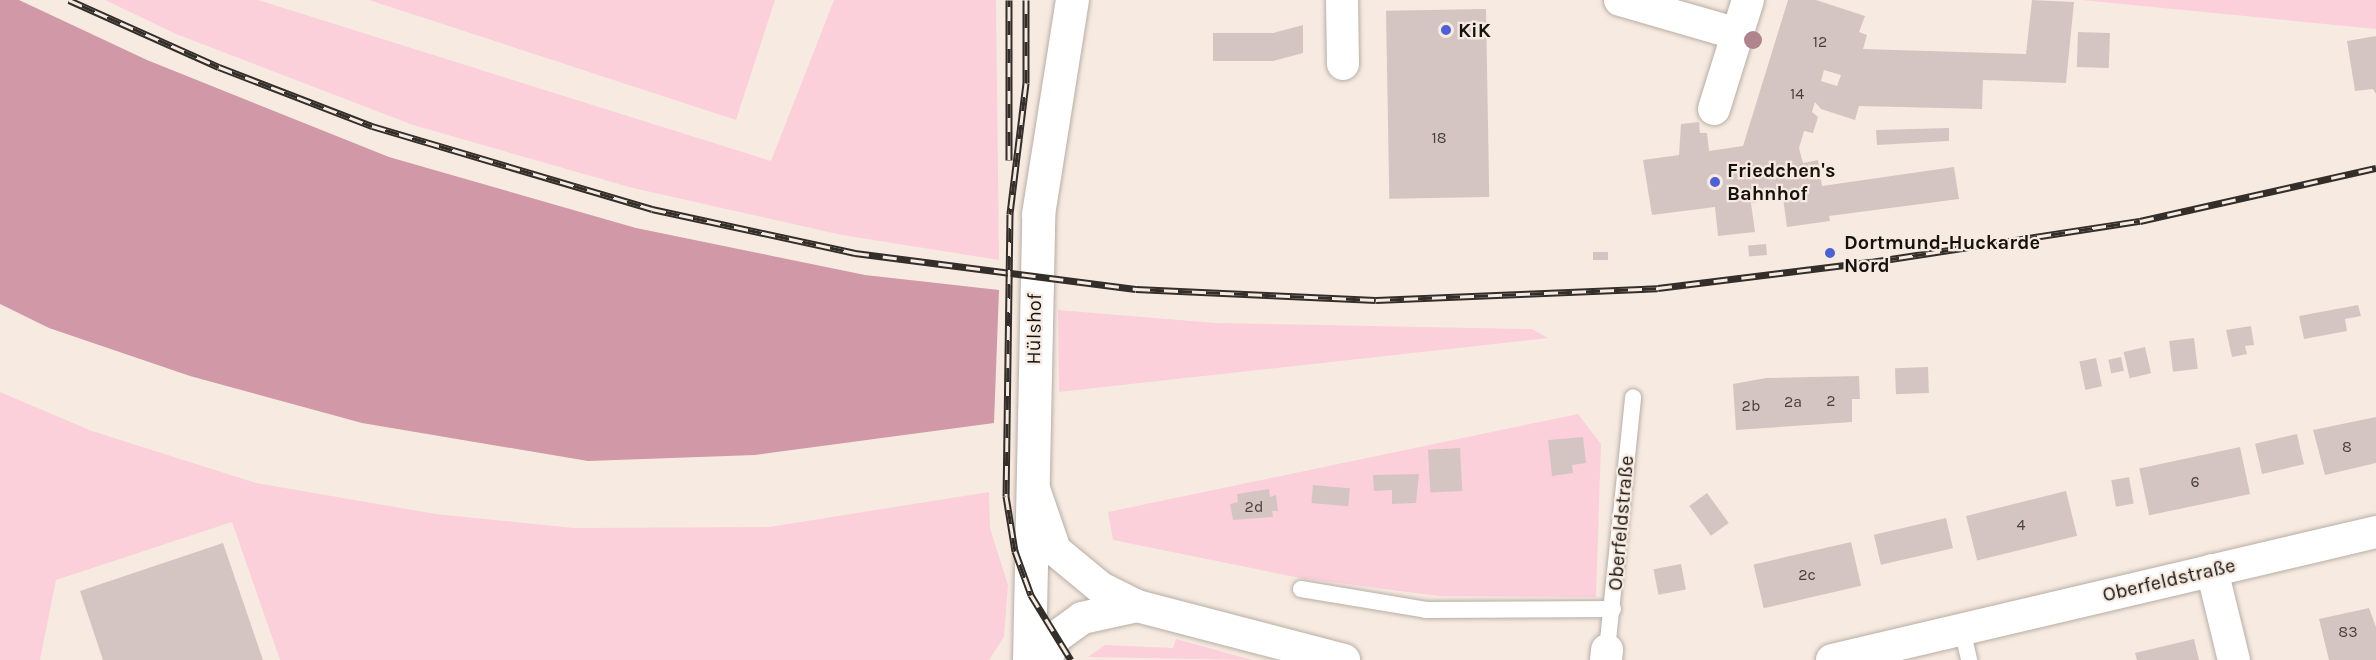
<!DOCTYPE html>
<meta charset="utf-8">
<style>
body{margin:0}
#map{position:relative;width:2376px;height:660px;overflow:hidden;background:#f7ebe1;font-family:Karla,sans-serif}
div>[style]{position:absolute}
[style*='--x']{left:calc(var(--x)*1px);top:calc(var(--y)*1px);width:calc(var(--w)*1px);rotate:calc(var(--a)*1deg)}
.green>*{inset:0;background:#fbd0db}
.forest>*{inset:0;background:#d198a7}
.building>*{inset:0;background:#d5c5c2;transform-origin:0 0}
.roads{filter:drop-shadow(0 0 2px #b8ada4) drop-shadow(0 0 2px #b8ada4)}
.lane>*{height:16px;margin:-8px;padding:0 8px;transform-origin:8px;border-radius:8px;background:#fff}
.street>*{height:32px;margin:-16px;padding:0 16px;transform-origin:16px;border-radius:16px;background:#fff}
.primary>*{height:33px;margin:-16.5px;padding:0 16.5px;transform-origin:16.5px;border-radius:16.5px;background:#fff}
.rail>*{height:7px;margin-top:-3.5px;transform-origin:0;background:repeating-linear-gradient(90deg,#f7ebe1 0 14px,#332e29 0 28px);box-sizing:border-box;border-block:2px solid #332e29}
.trees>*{width:18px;height:18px;margin:-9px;border-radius:50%;background:#b0848c}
.dots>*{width:16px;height:16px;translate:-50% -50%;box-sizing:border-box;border:3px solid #f7ebe1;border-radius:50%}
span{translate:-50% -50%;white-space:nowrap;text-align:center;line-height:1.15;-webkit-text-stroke:4.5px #f7ebe1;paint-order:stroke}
.number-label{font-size:16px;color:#463f3b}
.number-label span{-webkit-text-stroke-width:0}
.poi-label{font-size:20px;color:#16120e;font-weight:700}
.left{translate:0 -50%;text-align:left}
.street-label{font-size:20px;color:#16120e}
</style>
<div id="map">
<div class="green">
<div style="clip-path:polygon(105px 0,258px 0,771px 161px,834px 0,996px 0,999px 260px,842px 235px,633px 188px,413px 125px,176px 34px)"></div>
<div style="clip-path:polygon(369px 0,775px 0,736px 120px)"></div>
<div style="clip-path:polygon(2081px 0,2376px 0,2376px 29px)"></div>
<div style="clip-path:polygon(1058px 310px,1216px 323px,1532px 329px,1548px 338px,1059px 392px)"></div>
<div style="clip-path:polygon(0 392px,92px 431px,256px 483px,436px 514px,574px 528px,769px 527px,989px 492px,990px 528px,1008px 585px,1004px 637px,989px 660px,280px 660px,232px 522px,56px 580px,40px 660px,0 660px)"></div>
<div style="clip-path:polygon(1578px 414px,1601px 444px,1596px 597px,1438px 596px,1300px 578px,1113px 540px,1108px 512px)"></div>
<div style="clip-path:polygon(1176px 639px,1252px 660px,1088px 657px,1105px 645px,1173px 648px)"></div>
</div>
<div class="forest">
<div style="clip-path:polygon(0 0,19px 0,147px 60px,389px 157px,636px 228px,865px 275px,999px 290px,994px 423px,755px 455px,588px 461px,362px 423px,190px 376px,49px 328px,0 304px)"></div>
</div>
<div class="building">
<div style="clip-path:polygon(evenodd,1788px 0,1816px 0,1865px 16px,1859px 32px,1867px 35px,1863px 49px,2026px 54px,2032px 0,2074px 2px,2066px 83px,1983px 80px,1982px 109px,1859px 106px,1855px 120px,1821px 109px,1815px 102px,1812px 112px,1818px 117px,1813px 133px,1804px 131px,1799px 148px,1803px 163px,1818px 160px,1822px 186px,1954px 167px,1959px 199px,1829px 216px,1830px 221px,1787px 227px,1783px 198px,1751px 203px,1755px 232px,1718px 236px,1715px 207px,1652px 215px,1643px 160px,1679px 155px,1681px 124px,1699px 122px,1700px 133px,1707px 133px,1709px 151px,1743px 146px,1788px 0,1824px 70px,1841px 75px,1837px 86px,1821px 81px,1824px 70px)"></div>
<div style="left:1486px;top:9px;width:188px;height:100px;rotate:89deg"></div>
<div style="clip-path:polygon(1303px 25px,1303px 53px,1273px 61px,1213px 61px,1213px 33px,1273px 33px)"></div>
<div style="left:2078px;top:32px;width:32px;height:35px;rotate:2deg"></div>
<div style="clip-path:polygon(2376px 36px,2376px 94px,2373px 89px,2355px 91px,2347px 41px)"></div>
<div style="clip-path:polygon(1949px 128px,1949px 141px,1877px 145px,1876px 130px)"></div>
<div style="left:1766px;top:244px;width:11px;height:18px;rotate:85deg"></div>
<div style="left:1593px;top:252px;width:15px;height:8px"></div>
<div style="clip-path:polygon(2358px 305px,2361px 316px,2345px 319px,2347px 331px,2304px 339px,2299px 316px)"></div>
<div style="clip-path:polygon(2251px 326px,2254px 345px,2245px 346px,2247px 354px,2232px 357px,2226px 330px)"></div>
<div style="left:2194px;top:338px;width:31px;height:25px;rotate:83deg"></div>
<div style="left:2145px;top:347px;width:27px;height:22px;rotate:77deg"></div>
<div style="left:2121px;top:357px;width:14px;height:13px;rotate:78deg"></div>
<div style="left:2096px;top:358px;width:29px;height:17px;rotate:78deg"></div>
<div style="left:1928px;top:367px;width:26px;height:33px;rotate:88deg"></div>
<div style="clip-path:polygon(1859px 376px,1860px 399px,1852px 399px,1852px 422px,1736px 430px,1733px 384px,1766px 378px)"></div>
<div style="clip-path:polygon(2376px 417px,2376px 463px,2325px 475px,2313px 430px)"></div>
<div style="left:2297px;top:434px;width:31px;height:43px;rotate:77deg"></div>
<div style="clip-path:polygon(1583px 437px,1586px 463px,1572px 465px,1573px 473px,1552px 476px,1548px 440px)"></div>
<div style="left:2240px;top:447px;width:48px;height:103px;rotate:78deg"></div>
<div style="left:1460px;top:448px;width:43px;height:32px;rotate:87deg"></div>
<div style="clip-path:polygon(1419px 474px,1416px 503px,1392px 504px,1392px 490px,1374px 491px,1373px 475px)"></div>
<div style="left:2129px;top:477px;width:27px;height:18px;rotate:80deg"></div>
<div style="left:1313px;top:485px;width:37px;height:18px;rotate:5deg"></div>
<div style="clip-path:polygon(1269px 489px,1270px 497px,1276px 495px,1278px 511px,1272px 511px,1273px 517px,1233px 520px,1230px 504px,1238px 502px,1237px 494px)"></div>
<div style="left:2066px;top:491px;width:46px;height:103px;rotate:76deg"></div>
<div style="left:1707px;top:493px;width:37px;height:22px;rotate:54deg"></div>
<div style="left:1946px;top:518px;width:31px;height:74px;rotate:77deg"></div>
<div style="left:1851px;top:542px;width:45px;height:100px;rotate:77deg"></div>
<div style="clip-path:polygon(223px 543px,263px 660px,103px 660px,80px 591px)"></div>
<div style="left:1681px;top:564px;width:26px;height:28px;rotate:79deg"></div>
<div style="clip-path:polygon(2369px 608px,2376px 627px,2376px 660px,2329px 660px,2319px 619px)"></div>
<div style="clip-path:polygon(2194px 639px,2199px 660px,2137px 660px,2135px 653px)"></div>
</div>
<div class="roads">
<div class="lane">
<div style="--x:1301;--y:589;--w:127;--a:9.5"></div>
<div style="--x:1426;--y:610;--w:187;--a:-0.3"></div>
<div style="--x:1962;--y:629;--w:32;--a:77"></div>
<div style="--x:1607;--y:650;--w:254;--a:-84.1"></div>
</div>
<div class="street">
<div style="--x:1342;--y:0;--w:64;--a:89.1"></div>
<div style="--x:1620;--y:0;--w:123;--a:16.1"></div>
<div style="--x:1714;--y:109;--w:114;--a:-72.7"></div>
<div style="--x:1034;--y:489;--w:65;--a:71"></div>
<div style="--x:1055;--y:550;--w:60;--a:39.6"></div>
<div style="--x:1101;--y:588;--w:40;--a:26.6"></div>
<div style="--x:1137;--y:606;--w:214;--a:14.6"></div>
<div style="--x:2212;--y:570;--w:93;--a:76.3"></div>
<div style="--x:1046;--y:660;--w:25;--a:-67"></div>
<div style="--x:1056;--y:637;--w:32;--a:-36"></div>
<div style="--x:1082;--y:618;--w:56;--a:-12.3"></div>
<div style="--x:1606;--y:660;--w:10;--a:-84"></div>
<div style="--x:1832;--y:660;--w:559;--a:-13.24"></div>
</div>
<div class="primary">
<div style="--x:1029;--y:660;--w:446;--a:-88.8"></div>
<div style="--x:1038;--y:214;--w:217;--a:-81"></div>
</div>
</div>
<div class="rail">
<div style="--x:69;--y:0;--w:164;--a:24.1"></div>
<div style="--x:219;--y:67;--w:164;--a:21.1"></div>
<div style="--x:372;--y:126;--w:292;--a:16.5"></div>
<div style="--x:652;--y:209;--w:208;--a:12.2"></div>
<div style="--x:855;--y:253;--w:283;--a:7.3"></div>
<div style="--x:1136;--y:289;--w:240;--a:2.6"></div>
<div style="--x:1376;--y:300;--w:282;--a:-2.4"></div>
<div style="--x:1658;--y:288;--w:215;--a:-7"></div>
<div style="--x:1871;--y:262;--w:272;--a:-8.7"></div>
<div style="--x:2140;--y:221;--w:242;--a:-12.7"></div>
<div style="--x:1026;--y:0;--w:83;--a:90"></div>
<div style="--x:1026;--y:83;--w:132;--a:97"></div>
<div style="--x:1010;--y:214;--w:282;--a:90.8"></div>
<div style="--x:1006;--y:496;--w:56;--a:80.7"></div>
<div style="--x:1015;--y:551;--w:47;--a:70"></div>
<div style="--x:1031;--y:595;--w:76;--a:58.4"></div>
<div style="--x:1009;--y:160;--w:160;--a:-90"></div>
</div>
<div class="trees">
<div style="left:1753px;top:40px"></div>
</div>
<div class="dots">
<div style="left:1446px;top:30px;background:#4d60d5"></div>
<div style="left:1715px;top:182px;background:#4d60d5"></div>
<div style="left:1830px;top:253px;background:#4d60d5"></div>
</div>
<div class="number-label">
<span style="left:1820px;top:42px">12</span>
<span style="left:1797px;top:94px">14</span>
<span style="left:1439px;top:138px">18</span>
<span style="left:1831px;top:401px">2</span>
<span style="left:1793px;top:402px">2a</span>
<span style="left:1751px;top:406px">2b</span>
<span style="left:2347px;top:447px">8</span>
<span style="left:2195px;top:482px">6</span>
<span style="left:1254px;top:507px">2d</span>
<span style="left:2021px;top:525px">4</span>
<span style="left:1807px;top:575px">2c</span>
<span style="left:2348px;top:632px">83</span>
</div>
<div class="poi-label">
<span class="left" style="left:1458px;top:30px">KiK</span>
<span class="left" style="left:1727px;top:182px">Friedchen's<br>Bahnhof</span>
<span class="left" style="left:1844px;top:254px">Dortmund-Huckarde<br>Nord</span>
</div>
<div class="street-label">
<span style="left:1034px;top:329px;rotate:-89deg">Hülshof</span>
<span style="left:1621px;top:523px;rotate:-85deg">Oberfeldstraße</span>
<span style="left:2169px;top:580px;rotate:-13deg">Oberfeldstraße</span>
</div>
</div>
